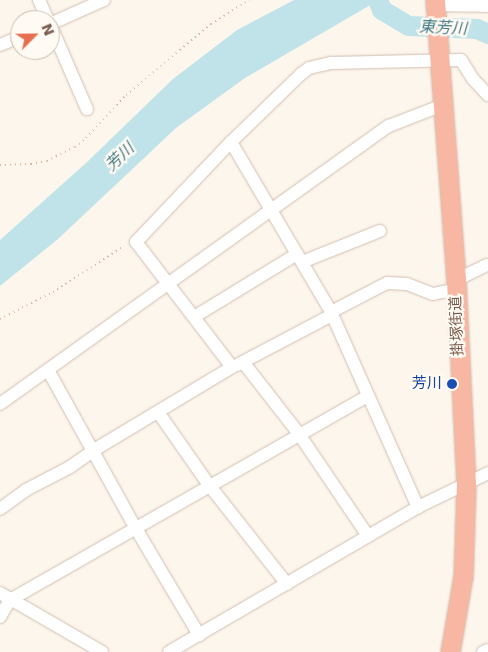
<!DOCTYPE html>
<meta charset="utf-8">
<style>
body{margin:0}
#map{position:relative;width:488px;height:652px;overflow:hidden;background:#fdf6ec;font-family:"DejaVu Sans","Noto Sans JP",sans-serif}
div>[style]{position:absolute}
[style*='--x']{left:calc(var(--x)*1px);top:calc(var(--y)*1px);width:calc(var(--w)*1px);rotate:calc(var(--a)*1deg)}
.water>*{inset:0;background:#bfe3e8}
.river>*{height:20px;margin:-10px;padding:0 10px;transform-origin:10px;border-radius:10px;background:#bfe3e8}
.path>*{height:2px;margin-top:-1px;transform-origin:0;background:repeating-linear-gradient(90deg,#d9b8a5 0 1px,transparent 0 5px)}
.roads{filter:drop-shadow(0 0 1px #d1beb0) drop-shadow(0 0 1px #d1beb0)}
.minor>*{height:12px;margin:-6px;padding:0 6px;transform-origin:6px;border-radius:6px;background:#fff}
.highway>*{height:19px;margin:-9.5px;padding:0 9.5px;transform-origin:9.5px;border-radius:9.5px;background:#f7b7a3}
.dots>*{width:14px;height:14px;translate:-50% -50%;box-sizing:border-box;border:2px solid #fffaf3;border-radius:50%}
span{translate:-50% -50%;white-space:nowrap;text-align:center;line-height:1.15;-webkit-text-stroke:4.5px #fffaf3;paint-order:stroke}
.street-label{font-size:15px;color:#7a5c4d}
.transit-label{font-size:15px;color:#164399}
.right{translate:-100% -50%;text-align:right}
.water-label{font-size:16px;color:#437c86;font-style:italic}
.north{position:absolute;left:10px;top:10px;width:50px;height:50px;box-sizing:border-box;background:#fffaf3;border:1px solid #cabbb1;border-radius:50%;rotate:67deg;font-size:14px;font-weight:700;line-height:20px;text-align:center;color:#7a5c4d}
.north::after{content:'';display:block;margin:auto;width:18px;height:22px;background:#e76f51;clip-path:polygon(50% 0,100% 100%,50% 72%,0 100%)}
</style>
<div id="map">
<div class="water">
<div style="clip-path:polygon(294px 0,379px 0,245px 78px,176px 128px,58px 239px,0 286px,0 240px,86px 163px,173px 79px,237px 30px)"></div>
</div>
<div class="river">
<div style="--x:378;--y:0;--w:11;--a:68"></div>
<div style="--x:382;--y:10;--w:31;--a:31"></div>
<div style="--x:409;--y:26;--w:68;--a:2.5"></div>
<div style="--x:477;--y:29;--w:12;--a:24"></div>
</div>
<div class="path">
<div style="--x:0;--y:165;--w:31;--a:-2"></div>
<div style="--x:31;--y:164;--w:16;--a:-11"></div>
<div style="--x:47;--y:161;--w:31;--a:-27"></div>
<div style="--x:75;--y:147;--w:14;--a:-39"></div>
<div style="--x:86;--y:138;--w:59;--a:-47.1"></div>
<div style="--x:126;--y:95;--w:111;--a:-39.9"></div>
<div style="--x:211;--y:24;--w:45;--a:-32.3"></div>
<div style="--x:0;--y:319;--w:59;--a:-27"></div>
<div style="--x:53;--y:292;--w:85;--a:-32.9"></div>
</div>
<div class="roads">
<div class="minor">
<div style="--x:39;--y:0;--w:22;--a:66"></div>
<div style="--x:436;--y:5;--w:52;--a:1.1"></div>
<div style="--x:50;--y:24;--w:93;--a:66.5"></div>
<div style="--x:50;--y:24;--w:59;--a:-24"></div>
<div style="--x:0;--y:45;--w:22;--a:-22"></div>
<div style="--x:231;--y:142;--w:197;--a:59.5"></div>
<div style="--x:331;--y:312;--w:214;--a:66"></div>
<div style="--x:302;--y:262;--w:84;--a:-21.7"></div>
<div style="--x:456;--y:280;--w:34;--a:-26"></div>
<div style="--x:331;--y:312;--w:63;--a:-27.4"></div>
<div style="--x:387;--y:283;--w:20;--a:3"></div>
<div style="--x:407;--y:284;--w:28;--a:21"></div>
<div style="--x:433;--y:294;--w:24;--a:-12"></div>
<div style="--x:194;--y:317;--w:121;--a:-31.5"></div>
<div style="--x:243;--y:362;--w:91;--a:52.1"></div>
<div style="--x:299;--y:434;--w:123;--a:55.9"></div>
<div style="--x:237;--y:365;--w:107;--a:-27.8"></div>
<div style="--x:48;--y:370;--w:179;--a:61"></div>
<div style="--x:135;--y:527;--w:126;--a:59.3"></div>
<div style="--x:0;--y:404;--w:478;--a:-35.6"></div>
<div style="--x:389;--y:126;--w:58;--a:-21.3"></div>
<div style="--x:158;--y:412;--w:89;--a:55.1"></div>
<div style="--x:209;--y:485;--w:126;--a:51.8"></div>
<div style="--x:0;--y:509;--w:32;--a:-36"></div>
<div style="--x:26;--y:490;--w:50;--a:-27.6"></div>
<div style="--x:70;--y:467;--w:29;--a:-35"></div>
<div style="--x:94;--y:450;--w:161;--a:-31"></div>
<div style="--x:232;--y:367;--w:158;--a:-127.5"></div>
<div style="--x:136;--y:242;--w:138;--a:-46.5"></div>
<div style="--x:231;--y:142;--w:98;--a:-44.2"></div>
<div style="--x:301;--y:74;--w:10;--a:-37"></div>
<div style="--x:309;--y:68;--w:23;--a:-13"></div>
<div style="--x:331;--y:63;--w:130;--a:-1.3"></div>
<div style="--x:461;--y:60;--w:22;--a:58"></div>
<div style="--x:473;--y:79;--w:22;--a:47"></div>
<div style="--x:0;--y:593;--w:118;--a:30"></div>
<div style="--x:0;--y:617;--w:20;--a:-60"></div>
<div style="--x:10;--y:600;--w:411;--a:-29.7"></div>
<div style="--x:169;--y:652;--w:288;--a:-30.2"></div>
<div style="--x:418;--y:507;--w:78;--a:-25.9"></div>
<div style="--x:483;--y:652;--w:5;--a:-22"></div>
</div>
<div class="highway">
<div style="--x:435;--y:0;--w:281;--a:85.7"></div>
<div style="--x:456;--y:280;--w:203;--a:87.2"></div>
<div style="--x:466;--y:483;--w:93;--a:91.8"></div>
<div style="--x:463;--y:576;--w:77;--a:99.7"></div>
</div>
</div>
<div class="dots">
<div style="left:452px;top:384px;background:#1a4fb4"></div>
</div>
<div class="street-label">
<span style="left:457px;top:326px;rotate:-92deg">掛塚街道</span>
</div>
<div class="transit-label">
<span class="right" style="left:442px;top:384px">芳川</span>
</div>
<div class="water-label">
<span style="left:443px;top:28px;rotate:3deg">東芳川</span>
<span style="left:120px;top:157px;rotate:-44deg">芳川</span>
</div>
<div class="north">N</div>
</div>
